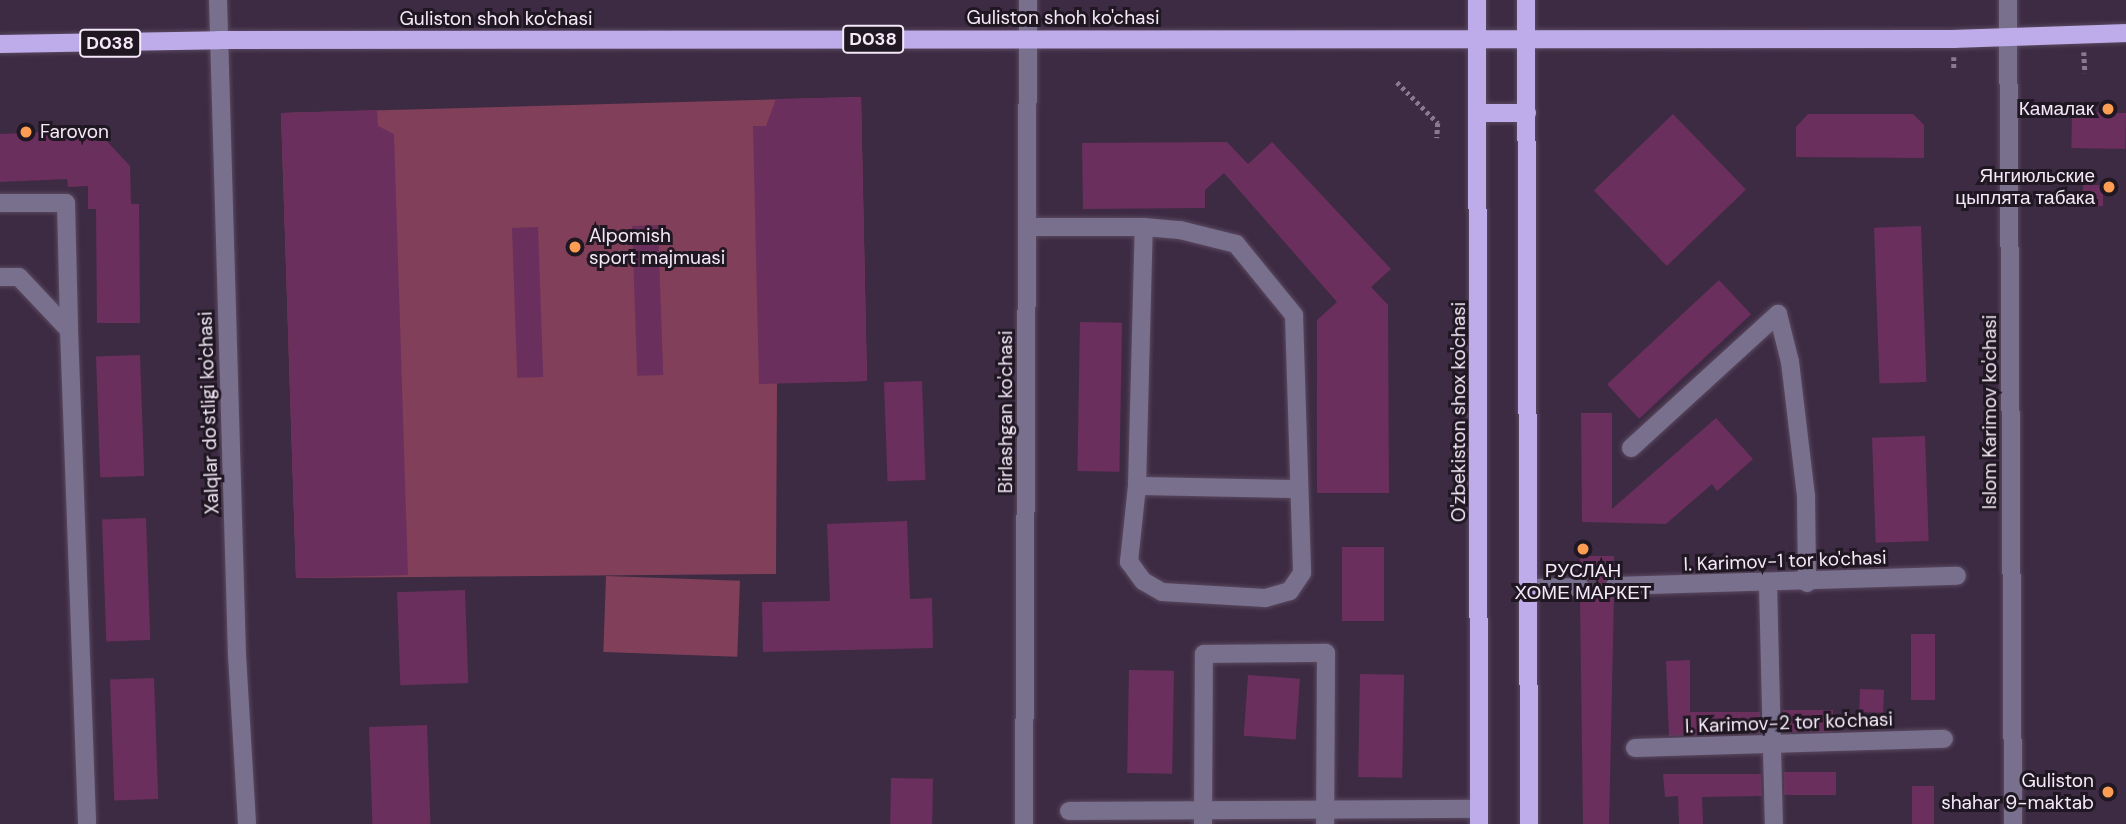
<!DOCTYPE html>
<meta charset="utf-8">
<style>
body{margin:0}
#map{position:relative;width:2126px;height:824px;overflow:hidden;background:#3d2b43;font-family:"DM Sans",sans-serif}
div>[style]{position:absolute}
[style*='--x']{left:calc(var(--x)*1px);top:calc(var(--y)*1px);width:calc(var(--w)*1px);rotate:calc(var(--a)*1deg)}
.green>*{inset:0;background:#823f59;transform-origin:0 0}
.building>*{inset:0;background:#6b2f5d;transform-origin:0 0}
.minor-tunnel>*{height:18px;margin-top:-9px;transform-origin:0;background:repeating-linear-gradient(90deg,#59485e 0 18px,transparent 0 27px)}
.path>*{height:4.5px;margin-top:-2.25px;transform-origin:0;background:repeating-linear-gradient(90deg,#897a8e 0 3.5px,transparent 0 7px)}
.roads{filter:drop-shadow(0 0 2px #5a4960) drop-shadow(0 0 2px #5a4960)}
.minor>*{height:18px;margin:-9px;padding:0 9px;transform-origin:9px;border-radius:9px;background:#79708e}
.major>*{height:18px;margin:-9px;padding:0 9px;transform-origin:9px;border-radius:9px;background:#beacea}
.dots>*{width:19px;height:19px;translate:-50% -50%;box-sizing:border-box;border:4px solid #1f1722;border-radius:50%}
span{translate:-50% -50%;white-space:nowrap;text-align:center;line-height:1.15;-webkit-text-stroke:6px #1f1722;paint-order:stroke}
.shield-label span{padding:2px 5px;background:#1f1722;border:2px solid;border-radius:5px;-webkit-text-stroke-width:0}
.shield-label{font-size:18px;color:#f5e9f9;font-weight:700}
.street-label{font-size:19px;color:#f5e9f9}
.poi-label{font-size:19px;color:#f5e9f9}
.right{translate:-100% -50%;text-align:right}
.left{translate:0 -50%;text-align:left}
</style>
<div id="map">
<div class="green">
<div style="clip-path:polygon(861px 97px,867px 381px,777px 383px,776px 574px,296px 578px,281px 113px)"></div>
<div style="left:606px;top:576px;width:134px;height:76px;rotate:2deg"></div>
</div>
<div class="building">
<div style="clip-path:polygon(861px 97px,867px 381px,759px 384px,753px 126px,766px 126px,776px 99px)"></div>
<div style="clip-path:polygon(377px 110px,378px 126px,394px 134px,408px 575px,296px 578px,281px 113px)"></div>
<div style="left:2072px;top:112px;width:54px;height:36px;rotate:1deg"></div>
<div style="left:1673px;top:114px;width:105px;height:110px;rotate:46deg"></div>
<div style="clip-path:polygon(1808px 114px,1913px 114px,1924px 125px,1924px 158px,1796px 157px,1796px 127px)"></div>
<div style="clip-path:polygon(66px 131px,66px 139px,103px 137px,130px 166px,131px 204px,139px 204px,140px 323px,97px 323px,96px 209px,88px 209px,88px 186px,68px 187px,67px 179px,0 182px,0 134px)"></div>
<div style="clip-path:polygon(1227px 142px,1248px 164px,1272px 142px,1391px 269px,1371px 287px,1388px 305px,1389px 493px,1317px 493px,1317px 320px,1337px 302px,1224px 173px,1205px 190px,1205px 208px,1083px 209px,1082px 143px)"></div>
<div style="left:2083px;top:185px;width:20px;height:21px"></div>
<div style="left:658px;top:225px;width:150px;height:26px;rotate:88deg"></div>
<div style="left:1921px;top:226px;width:156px;height:47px;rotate:88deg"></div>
<div style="left:538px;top:227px;width:150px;height:26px;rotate:88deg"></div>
<div style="left:1719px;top:280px;width:47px;height:153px;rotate:47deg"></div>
<div style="left:1080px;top:322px;width:42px;height:149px;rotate:1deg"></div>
<div style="left:140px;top:355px;width:121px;height:44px;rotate:88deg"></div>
<div style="left:922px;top:381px;width:99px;height:38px;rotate:88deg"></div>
<div style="clip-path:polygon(1581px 413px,1612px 413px,1612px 509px,1716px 418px,1753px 459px,1717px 491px,1712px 484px,1666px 524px,1582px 522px)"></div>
<div style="left:1925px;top:436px;width:105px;height:53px;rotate:88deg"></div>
<div style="left:146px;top:518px;width:122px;height:44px;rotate:88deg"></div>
<div style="clip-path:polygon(907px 521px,910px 599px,932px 598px,933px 648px,763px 652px,762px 602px,830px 601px,827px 524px)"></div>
<div style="left:1342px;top:547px;width:42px;height:74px"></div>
<div style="clip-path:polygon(1580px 556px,1614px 556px,1614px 575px,1604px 586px,1614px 597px,1609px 824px,1583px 824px,1580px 598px,1591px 587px,1580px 576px)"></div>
<div style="left:465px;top:590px;width:93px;height:68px;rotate:88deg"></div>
<div style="left:1911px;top:634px;width:24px;height:66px"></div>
<div style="clip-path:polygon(1690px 660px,1690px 712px,1760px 712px,1760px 733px,1669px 736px,1666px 661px)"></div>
<div style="left:1129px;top:670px;width:45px;height:103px;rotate:1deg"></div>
<div style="left:1360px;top:674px;width:44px;height:103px;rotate:1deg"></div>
<div style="left:1248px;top:675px;width:52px;height:61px;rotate:4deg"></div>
<div style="left:154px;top:678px;width:121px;height:44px;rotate:88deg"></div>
<div style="left:1860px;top:689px;width:24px;height:23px;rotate:2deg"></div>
<div style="left:1783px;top:710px;width:50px;height:22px"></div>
<div style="left:427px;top:725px;width:99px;height:58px;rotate:88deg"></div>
<div style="left:1836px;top:772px;width:23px;height:52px;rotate:90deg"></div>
<div style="clip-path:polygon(1663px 774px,1761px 774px,1762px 796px,1702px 797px,1703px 824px,1679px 824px,1678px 796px,1665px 797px)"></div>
<div style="left:891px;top:778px;width:42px;height:46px;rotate:1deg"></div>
<div style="left:1912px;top:786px;width:22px;height:38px"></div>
</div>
<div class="minor-tunnel">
<div style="--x:1580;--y:587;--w:35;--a:-2"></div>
</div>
<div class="path">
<div style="--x:2084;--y:52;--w:21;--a:87"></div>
<div style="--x:1954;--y:57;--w:12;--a:90"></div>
<div style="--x:1397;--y:82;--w:58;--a:45"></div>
<div style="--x:1438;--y:123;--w:15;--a:94"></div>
</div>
<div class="roads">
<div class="minor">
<div style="--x:218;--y:0;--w:655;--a:88.34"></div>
<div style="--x:237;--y:655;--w:169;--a:86.6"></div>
<div style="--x:2008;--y:0;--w:824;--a:89.65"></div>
<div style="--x:0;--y:203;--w:66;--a:0"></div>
<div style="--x:66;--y:203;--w:127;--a:88.6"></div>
<div style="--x:1028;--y:227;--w:116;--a:0"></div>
<div style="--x:1144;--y:227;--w:36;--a:5"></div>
<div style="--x:1180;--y:230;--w:58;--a:14"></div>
<div style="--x:1236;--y:244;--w:92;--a:50.8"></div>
<div style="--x:1294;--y:315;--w:258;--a:88.2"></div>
<div style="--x:1302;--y:573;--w:22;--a:124"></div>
<div style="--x:1290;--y:591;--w:26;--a:164"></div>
<div style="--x:1265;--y:598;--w:103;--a:-176.7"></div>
<div style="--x:1162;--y:592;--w:22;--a:-150"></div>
<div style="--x:1143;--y:581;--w:24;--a:-126"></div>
<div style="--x:1129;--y:562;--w:76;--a:-84"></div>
<div style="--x:1137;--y:486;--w:259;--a:-88.5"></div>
<div style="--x:0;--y:277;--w:19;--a:0"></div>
<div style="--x:19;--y:277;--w:73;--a:46.7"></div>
<div style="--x:69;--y:330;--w:494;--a:87.9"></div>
<div style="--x:1631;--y:448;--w:199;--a:-42.4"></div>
<div style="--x:1778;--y:314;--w:49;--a:76"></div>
<div style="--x:1790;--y:362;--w:135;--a:83.2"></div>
<div style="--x:1806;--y:496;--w:87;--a:89.3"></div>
<div style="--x:1137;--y:486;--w:159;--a:1.1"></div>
<div style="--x:1768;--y:584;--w:240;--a:88.6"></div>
<div style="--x:1615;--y:586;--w:342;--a:-1.7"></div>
<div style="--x:1528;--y:588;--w:52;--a:-1.1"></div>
<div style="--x:1635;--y:748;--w:309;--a:-1.7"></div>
<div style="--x:1069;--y:811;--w:410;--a:-0.3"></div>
<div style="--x:1024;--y:824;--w:824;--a:-89.72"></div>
<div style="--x:1203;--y:824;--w:170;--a:-89.7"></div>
<div style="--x:1204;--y:654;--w:122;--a:-0.5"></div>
<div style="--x:1326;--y:653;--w:171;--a:90.3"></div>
</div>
<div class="major">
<div style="--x:1477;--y:0;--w:824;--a:89.86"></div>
<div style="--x:1526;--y:0;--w:824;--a:89.79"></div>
<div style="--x:0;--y:44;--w:219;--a:-1"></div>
<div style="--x:219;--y:40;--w:1735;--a:-0.03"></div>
<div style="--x:1954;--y:39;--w:172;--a:-2"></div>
<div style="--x:1480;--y:113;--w:47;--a:0"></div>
</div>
</div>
<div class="dots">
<div style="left:2108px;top:109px;background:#fc9d53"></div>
<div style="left:26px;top:132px;background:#fc9d53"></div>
<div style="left:2109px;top:187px;background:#fc9d53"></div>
<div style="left:575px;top:247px;background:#fc9d53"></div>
<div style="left:1583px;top:549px;background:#fc9d53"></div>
<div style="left:2108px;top:792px;background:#fc9d53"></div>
</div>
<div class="shield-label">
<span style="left:873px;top:39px">D038</span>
<span style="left:110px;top:43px">D038</span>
</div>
<div class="street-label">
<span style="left:1063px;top:18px">Guliston shoh ko'chasi</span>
<span style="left:496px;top:19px">Guliston shoh ko'chasi</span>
<span style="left:1006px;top:412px;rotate:-90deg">Birlashgan ko'chasi</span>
<span style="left:1459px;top:412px;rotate:-90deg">O'zbekiston shox ko'chasi</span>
<span style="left:1990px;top:412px;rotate:-90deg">Islom Karimov ko'chasi</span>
<span style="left:209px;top:413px;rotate:-92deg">Xalqlar do'stligi ko'chasi</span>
<span style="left:1785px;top:561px;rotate:-2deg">I. Karimov-1 tor ko'chasi</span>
<span style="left:1789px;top:723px;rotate:-2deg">I. Karimov-2 tor ko'chasi</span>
</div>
<div class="poi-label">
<span class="right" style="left:2094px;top:109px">Камалак</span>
<span class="left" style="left:40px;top:132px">Farovon</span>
<span class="right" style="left:2095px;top:187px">Янгиюльские<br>цыплята табака</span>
<span class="left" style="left:589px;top:247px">Alpomish<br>sport majmuasi</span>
<span style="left:1583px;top:582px">РУСЛАН<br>ХОМЕ МАРКЕТ</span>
<span class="right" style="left:2094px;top:792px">Guliston<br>shahar 9-maktab</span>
</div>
</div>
